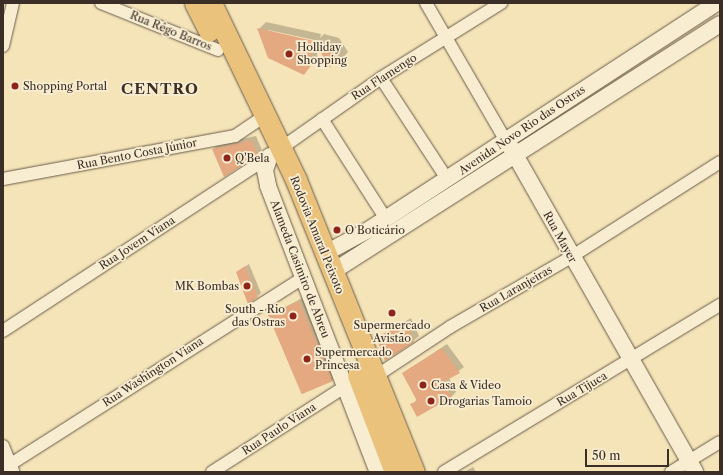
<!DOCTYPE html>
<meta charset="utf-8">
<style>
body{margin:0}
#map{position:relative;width:723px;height:475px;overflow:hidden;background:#f5e4b8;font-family:"Libre Caslon Text",serif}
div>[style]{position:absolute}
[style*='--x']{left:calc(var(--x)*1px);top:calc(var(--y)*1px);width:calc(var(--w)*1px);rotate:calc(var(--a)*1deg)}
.shadow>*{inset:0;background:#0003}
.building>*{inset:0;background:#e4a980;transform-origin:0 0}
.roads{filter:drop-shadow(0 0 1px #6a5c4a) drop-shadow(0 0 1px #6a5c4a)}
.street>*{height:12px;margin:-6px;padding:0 6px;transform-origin:6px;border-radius:6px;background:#f8edd1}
.secondary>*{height:16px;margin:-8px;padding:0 8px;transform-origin:8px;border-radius:8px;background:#f8edd1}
.highway>*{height:21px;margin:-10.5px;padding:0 10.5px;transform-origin:10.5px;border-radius:10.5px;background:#eac27c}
.dots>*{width:11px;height:11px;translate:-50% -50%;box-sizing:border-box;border:2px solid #f8edd1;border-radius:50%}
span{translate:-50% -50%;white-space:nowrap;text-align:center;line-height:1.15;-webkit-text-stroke:3.5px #f8edd1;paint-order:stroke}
.street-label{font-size:11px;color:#3b2e26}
.poi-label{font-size:11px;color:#3b2e26}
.left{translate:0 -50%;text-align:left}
.right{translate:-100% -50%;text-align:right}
.district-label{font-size:15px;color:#3b2e26;font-weight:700;letter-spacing:1px}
.frame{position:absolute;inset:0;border:4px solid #3b2e26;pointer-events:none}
.scale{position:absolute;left:585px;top:449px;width:84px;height:18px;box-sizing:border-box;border:2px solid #3b2e26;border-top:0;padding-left:5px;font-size:12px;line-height:14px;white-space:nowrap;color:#3b2e26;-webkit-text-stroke:3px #f8edd1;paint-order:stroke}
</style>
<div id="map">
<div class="shadow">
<div style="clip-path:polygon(evenodd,266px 22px,321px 34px,320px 38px,324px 34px,339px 38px,348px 52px,341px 60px,319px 46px,316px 60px,304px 74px,259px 29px,266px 22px,268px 30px,319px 41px,319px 43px,268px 32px,268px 30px)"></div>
<div style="clip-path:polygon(256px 136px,262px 150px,257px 154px,213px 149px,218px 144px)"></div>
<div style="clip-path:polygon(249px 264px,261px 293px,258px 296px,237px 272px)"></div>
<div style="clip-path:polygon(304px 297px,337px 375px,332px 380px,269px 316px)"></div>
<div style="clip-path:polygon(411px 318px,419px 336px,413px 341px,377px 338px)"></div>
<div style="clip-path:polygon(447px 344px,464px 367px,449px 378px,456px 392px,451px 397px,412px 405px,417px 399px,403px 373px)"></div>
<div style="clip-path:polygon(473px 467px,476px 472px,464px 472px)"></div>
</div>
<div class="building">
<div style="clip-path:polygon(257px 28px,314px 41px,309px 68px,304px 75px,268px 58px)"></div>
<div style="clip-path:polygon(316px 41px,332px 45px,342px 60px,328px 68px)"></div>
<div style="clip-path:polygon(252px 140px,258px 155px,224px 177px,212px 149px)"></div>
<div style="clip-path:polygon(245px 266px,258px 297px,248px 304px,236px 272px)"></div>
<div style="left:299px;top:301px;width:87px;height:34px;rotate:67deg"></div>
<div style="clip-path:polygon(406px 323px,414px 342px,385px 361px,376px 337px)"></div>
<div style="clip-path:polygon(442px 348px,460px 373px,443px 382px,452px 397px,417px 417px,410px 404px,417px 401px,402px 373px)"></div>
</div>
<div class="roads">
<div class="street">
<div style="--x:101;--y:3;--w:126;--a:21.9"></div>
<div style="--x:426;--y:3;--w:160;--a:59.9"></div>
<div style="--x:3;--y:46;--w:44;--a:-76.9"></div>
<div style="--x:381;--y:78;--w:121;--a:56.8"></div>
<div style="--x:322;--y:119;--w:119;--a:57.4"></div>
<div style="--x:3;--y:179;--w:236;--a:-10.5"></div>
<div style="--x:235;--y:136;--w:37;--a:-34"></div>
<div style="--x:3;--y:331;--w:319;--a:-33.2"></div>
<div style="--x:270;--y:156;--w:136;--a:-35.1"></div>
<div style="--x:381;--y:78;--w:142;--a:-32"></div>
<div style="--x:373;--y:378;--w:92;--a:-33.5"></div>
<div style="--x:450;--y:327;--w:140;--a:-30"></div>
<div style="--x:571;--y:257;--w:177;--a:-32.5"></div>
<div style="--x:3;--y:446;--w:27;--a:68"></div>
<div style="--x:3;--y:469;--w:357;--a:-32.5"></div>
<div style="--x:212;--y:472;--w:159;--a:-32.7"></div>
<div style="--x:444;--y:472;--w:323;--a:-31.2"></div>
<div style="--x:671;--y:472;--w:57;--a:-31.5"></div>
</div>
<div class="secondary">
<div style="--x:510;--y:146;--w:375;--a:60.4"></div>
<div style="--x:270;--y:156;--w:15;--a:110"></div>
<div style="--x:265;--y:170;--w:16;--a:79"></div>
<div style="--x:268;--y:186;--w:306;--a:69"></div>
<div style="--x:324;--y:254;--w:52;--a:-28.5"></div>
<div style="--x:370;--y:229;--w:414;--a:-33.1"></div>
<div style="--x:332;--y:272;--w:460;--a:-32.6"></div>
</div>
<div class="highway">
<div style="--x:195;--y:3;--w:31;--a:63"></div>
<div style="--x:211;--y:3;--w:196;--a:64.3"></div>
<div style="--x:296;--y:180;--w:315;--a:68"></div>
<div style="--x:358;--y:375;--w:104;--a:69.1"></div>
</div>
</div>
<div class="dots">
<div style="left:289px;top:54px;background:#8f2418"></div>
<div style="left:15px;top:86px;background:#8f2418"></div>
<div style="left:227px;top:158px;background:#8f2418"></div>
<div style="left:337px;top:230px;background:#8f2418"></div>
<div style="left:247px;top:286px;background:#8f2418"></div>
<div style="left:392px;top:313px;background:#8f2418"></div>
<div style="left:293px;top:316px;background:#8f2418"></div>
<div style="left:307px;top:359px;background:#8f2418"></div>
<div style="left:423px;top:385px;background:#8f2418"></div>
<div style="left:431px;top:401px;background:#8f2418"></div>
</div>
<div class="street-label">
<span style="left:171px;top:31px;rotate:22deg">Rua Rêgo Barros</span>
<span style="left:384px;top:77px;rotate:-33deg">Rua Flamengo</span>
<span style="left:522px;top:130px;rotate:-34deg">Avenida Novo Rio das Ostras</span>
<span style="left:137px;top:154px;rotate:-11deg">Rua Bento Costa Júnior</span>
<span style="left:317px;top:235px;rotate:68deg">Rodovia Amaral Peixoto</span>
<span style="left:560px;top:237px;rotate:61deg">Rua Mayer</span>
<span style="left:137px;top:243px;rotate:-33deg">Rua Jovem Viana</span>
<span style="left:300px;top:269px;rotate:69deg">Alameda Casimiro de Abreu</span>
<span style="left:516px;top:289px;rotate:-30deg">Rua Laranjeiras</span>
<span style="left:153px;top:372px;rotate:-33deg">Rua Washington Viana</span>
<span style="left:582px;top:389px;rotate:-31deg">Rua Tijuca</span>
<span style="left:279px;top:429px;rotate:-33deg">Rua Paulo Viana</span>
</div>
<div class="poi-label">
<span class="left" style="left:297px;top:54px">Holliday<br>Shopping</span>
<span class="left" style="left:23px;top:86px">Shopping Portal</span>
<span class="left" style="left:235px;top:158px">Q'Bela</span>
<span class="left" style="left:345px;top:230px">O Boticário</span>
<span class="right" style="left:239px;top:286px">MK Bombas</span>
<span class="right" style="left:285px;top:316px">South - Rio<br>das Ostras</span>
<span style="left:392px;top:332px">Supermercado<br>Avistão</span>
<span class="left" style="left:315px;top:359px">Supermercado<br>Princesa</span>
<span class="left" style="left:431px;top:385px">Casa &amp; Video</span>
<span class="left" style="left:439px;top:401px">Drogarias Tamoio</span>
</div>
<div class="district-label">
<span style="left:160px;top:89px">CENTRO</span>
</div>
<div class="frame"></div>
<div class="scale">50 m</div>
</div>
